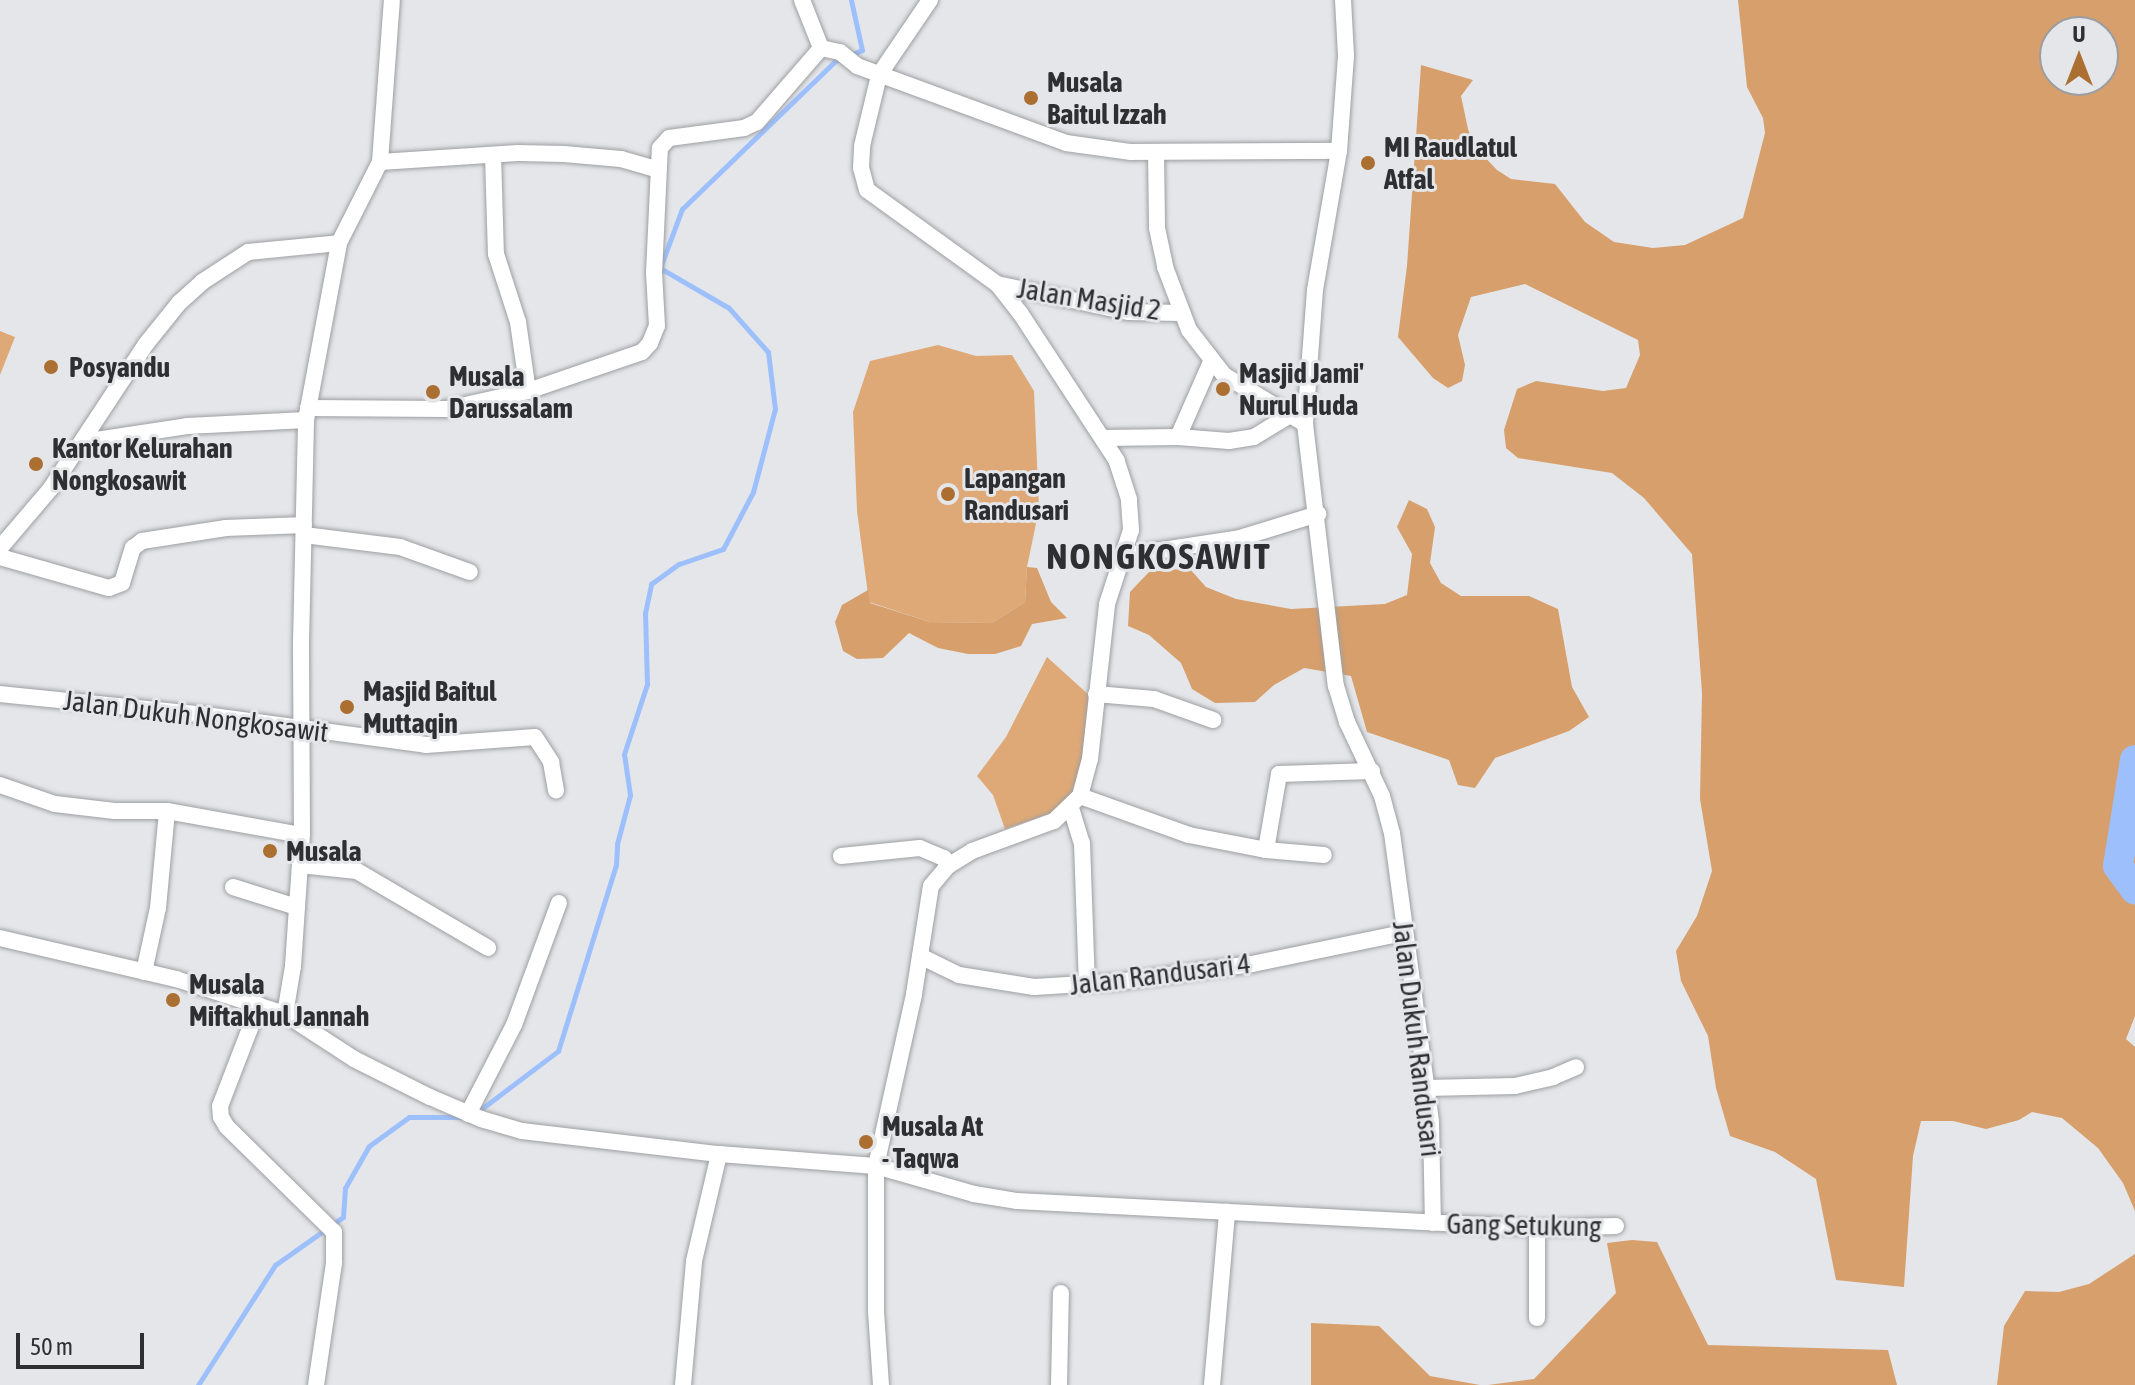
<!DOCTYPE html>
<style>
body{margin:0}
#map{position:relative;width:2135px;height:1385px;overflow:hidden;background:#e4e6ea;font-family:"Asap Condensed",sans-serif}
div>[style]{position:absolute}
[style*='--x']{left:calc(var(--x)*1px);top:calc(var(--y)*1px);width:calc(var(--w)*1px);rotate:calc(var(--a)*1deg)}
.green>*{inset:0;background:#dfa977}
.forest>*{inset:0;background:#d79f6c}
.stream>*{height:5px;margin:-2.5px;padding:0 2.5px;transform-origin:2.5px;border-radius:2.5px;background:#9dc0fd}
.river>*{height:30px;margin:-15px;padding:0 15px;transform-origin:15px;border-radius:15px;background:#9dc0fd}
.roads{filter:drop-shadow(0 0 2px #9d9fa2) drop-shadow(0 0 2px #9d9fa2)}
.street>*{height:16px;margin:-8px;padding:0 8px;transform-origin:8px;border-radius:8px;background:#fff}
.dots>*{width:22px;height:22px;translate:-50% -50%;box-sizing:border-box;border:4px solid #e4e6ea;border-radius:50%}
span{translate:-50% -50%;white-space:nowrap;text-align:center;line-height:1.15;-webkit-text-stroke:6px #e4e6ea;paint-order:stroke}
.poi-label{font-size:28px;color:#2e2f30;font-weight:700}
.left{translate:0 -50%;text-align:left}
.street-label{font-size:28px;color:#2e2f30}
.district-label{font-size:36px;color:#2e2f30;font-weight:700;letter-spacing:2px}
.north{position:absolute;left:2039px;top:16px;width:80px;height:80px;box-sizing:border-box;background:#e4e6ea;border:2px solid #9b9da0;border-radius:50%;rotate:0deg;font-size:22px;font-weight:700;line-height:32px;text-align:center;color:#2e2f30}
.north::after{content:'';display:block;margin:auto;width:28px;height:36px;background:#ab6f32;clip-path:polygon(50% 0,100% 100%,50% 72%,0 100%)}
.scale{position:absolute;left:16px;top:1333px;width:128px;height:36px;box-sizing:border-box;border:4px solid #2e2f30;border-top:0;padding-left:10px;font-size:24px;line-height:28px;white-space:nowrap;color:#2e2f30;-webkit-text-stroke:6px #e4e6ea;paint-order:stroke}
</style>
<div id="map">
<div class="green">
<div style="clip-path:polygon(0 331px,15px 337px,0 375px)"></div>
<div style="clip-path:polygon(938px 345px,976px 356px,1012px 355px,1034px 391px,1039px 509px,1027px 567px,1025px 602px,992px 623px,930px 622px,869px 602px,857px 511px,853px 412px,870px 361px)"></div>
<div style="clip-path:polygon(1047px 657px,1090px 696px,1085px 745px,1075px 791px,1063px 809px,1005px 829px,993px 795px,977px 776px,1006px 737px)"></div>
</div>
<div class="forest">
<div style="clip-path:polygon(evenodd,1738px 0,2135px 0,2135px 1016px,2126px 1039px,2135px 1047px,2135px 1211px,2123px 1183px,2098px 1148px,2062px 1118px,2032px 1112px,2019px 1120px,1986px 1129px,1953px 1121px,1921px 1121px,1913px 1156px,1904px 1287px,1836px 1280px,1816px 1179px,1775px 1152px,1730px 1136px,1716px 1088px,1708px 1036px,1681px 981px,1676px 951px,1697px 916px,1712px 871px,1700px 799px,1702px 693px,1692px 554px,1644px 498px,1612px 473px,1518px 458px,1506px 448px,1504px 430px,1517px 389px,1536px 381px,1603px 391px,1626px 388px,1640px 355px,1638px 340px,1525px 284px,1471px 297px,1458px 335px,1465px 365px,1462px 381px,1448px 388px,1433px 378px,1398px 337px,1407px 266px,1421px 65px,1473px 80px,1461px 96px,1468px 129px,1474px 146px,1497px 170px,1511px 179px,1555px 184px,1585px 222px,1614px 242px,1653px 248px,1685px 245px,1743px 218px,1765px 133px,1763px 118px,1747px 87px,1738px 0,2055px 32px,2103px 32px,2103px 80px,2055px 80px,2055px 32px)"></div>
<div style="clip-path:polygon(1409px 500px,1427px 509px,1435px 527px,1430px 563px,1441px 583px,1461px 596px,1529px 596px,1558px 609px,1572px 687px,1589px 717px,1569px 731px,1495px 758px,1475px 788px,1458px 785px,1449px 760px,1367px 732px,1351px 676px,1304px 668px,1274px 685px,1255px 702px,1215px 703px,1192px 689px,1181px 663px,1149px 635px,1128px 626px,1130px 592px,1149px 572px,1189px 568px,1206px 587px,1236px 599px,1291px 609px,1385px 604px,1407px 595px,1412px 554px,1397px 527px)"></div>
<div style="clip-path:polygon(1027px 567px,1037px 568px,1051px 602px,1067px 618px,1032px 624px,1021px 646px,995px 654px,968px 654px,938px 648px,909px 633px,883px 658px,857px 659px,843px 651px,835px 622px,842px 605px,868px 590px,870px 603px,930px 622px,992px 623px,1025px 602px)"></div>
<div style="clip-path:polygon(1632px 1240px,1657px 1242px,1708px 1345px,1888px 1350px,1897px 1385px,1488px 1385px,1534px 1379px,1616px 1293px,1607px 1243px)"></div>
<div style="clip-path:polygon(2135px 1254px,2135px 1385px,1997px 1385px,2004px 1326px,2025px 1291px,2059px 1292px,2089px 1284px)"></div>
<div style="clip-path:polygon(1311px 1323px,1379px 1326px,1430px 1376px,1480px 1385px,1311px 1385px)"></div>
</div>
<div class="stream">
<div style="--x:476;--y:1113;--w:103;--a:-37.1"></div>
<div style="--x:558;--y:1051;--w:195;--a:-72.7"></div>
<div style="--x:616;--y:865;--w:21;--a:-87"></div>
<div style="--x:617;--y:844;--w:51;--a:-75.1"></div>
<div style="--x:630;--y:795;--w:41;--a:-98.3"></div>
<div style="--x:624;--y:754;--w:74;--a:-71.8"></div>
<div style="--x:647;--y:684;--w:71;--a:-91.6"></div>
<div style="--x:645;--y:613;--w:30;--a:-78"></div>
<div style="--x:651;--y:584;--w:34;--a:-36"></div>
<div style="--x:679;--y:564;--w:46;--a:-18.8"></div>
<div style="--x:723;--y:549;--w:64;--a:-62.2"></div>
<div style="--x:753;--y:492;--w:86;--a:-75.2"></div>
<div style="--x:775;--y:409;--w:57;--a:-97"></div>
<div style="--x:768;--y:352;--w:59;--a:-131.6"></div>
<div style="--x:729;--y:308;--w:80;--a:-149.9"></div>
<div style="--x:660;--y:268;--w:63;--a:-69.6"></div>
<div style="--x:682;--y:209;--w:213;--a:-44"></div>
<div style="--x:835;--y:61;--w:29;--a:-22"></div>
<div style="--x:862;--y:50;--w:51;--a:-102.4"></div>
<div style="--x:198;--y:1385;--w:143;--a:-57.3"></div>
<div style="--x:275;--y:1265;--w:83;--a:-35.2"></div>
<div style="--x:343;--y:1217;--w:29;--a:-86"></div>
<div style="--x:345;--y:1188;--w:48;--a:-60.3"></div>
<div style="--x:369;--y:1146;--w:49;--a:-35.9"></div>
<div style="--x:409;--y:1117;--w:54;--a:0"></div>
</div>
<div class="river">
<div style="--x:2135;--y:760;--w:107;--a:99.1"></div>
<div style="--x:2118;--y:866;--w:29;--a:54"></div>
</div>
<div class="roads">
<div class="street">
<div style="--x:802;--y:0;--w:52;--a:68.4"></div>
<div style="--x:1343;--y:0;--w:56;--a:86.9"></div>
<div style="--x:1346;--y:56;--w:95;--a:94.2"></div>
<div style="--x:1339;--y:151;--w:141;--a:99.8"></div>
<div style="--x:1315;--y:290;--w:134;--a:94.3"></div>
<div style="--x:1305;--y:424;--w:264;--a:83.3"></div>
<div style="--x:1336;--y:686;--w:38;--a:73"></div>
<div style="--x:1347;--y:722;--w:82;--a:64.7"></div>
<div style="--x:1382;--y:796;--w:38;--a:75"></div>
<div style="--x:1392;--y:833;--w:292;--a:82.3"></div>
<div style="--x:1431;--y:1122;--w:101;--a:88.9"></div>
<div style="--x:821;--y:48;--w:19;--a:12"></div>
<div style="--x:840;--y:52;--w:22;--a:39"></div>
<div style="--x:857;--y:66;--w:223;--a:20.2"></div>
<div style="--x:1066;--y:143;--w:66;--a:7.9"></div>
<div style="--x:1131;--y:152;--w:208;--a:-0.3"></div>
<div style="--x:1156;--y:153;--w:75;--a:89.2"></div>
<div style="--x:1157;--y:228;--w:40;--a:78"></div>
<div style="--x:1165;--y:267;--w:67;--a:69.1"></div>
<div style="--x:1189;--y:330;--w:57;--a:52.1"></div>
<div style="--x:1224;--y:375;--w:95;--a:31.2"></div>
<div style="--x:493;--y:155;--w:99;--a:88.3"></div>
<div style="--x:496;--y:254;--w:71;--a:72.1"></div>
<div style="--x:518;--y:322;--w:70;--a:81.8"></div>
<div style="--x:380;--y:162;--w:138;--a:-3.7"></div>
<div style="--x:518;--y:153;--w:46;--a:1.2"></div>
<div style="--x:564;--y:154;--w:57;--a:5"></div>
<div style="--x:621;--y:159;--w:37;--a:16"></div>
<div style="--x:997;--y:284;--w:135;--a:12"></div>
<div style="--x:1129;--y:312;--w:52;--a:1.1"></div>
<div style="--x:308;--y:408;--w:139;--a:0.4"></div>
<div style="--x:447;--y:409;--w:83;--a:-12.5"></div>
<div style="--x:528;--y:391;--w:120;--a:-18.9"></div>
<div style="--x:642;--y:352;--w:12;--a:-48"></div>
<div style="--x:650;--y:343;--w:18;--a:-68"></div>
<div style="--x:657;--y:326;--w:53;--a:-93.2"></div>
<div style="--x:654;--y:273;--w:125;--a:-87.3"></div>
<div style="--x:660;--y:148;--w:13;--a:-48"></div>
<div style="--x:669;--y:138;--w:76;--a:-7.6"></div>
<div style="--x:744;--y:128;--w:14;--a:-25"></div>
<div style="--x:757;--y:122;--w:98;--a:-49.1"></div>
<div style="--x:1178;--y:437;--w:82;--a:-66.3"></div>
<div style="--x:1104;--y:438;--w:74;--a:-0.8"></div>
<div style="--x:1178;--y:437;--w:51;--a:4.5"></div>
<div style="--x:1229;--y:441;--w:25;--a:-9"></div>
<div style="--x:1254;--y:437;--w:42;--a:-31.4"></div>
<div style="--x:83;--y:442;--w:105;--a:-8.7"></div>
<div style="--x:187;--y:426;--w:119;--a:-2.9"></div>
<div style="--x:304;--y:535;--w:97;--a:7.1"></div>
<div style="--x:400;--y:547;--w:74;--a:19.7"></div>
<div style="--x:0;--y:548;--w:79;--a:-49.6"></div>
<div style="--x:51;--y:488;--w:173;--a:-56.6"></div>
<div style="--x:146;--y:344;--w:53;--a:-51.2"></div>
<div style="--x:179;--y:303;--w:31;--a:-42"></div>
<div style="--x:202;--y:282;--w:55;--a:-33.1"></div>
<div style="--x:248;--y:252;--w:91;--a:-5.6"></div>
<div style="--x:1123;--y:556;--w:118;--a:-8.7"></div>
<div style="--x:1240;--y:538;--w:82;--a:-17.1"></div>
<div style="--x:0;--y:557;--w:113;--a:15.9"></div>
<div style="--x:109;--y:588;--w:14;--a:-21"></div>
<div style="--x:122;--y:583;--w:37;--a:-73"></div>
<div style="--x:133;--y:548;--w:11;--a:-38"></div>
<div style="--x:142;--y:541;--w:85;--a:-8.8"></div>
<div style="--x:226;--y:528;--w:78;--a:-2.2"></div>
<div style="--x:0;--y:694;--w:206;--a:5.8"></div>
<div style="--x:205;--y:715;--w:223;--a:7.7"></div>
<div style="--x:426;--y:745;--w:109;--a:-4.2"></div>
<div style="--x:535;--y:737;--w:30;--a:57"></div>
<div style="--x:551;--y:762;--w:29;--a:80"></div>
<div style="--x:1096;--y:694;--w:58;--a:4.9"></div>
<div style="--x:1154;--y:699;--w:63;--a:19.6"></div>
<div style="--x:0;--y:785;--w:58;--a:19.1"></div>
<div style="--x:55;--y:804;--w:60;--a:6.7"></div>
<div style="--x:115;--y:811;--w:52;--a:0"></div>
<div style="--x:167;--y:811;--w:137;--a:10.1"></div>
<div style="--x:1080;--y:796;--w:116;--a:19.7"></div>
<div style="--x:1189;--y:835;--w:78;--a:11"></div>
<div style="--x:1266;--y:850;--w:58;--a:4.9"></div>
<div style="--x:1071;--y:808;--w:37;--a:73"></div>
<div style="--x:1082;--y:843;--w:141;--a:88"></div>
<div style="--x:1266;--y:850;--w:77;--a:-80.3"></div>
<div style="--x:1279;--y:774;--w:93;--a:-1.8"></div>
<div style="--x:841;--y:856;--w:79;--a:-5.8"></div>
<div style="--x:920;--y:848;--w:26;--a:23"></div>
<div style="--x:944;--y:858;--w:9;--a:63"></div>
<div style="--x:300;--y:865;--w:57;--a:6"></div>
<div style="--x:357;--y:871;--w:152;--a:30.4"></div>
<div style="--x:233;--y:887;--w:67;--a:17.4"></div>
<div style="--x:0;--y:938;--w:181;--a:13.1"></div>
<div style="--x:176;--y:979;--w:114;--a:17.8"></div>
<div style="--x:285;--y:1014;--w:82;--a:33.1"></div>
<div style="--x:354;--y:1059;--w:85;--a:26.6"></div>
<div style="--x:430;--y:1097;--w:56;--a:23.3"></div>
<div style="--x:481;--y:1119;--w:43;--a:16.3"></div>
<div style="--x:522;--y:1131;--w:198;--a:6.7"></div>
<div style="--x:719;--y:1154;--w:157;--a:4.4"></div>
<div style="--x:876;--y:1166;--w:102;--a:15.9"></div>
<div style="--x:974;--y:1194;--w:44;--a:9.2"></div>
<div style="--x:1017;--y:1201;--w:521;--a:2.97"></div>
<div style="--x:1537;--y:1228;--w:79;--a:-1.5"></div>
<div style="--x:920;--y:956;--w:43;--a:26"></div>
<div style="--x:959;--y:975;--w:76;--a:9.1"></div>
<div style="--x:1034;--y:987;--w:83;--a:-3.4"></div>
<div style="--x:1117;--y:982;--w:136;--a:-7.6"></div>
<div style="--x:1252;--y:964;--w:154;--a:-11.6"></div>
<div style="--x:144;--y:972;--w:66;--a:-77.7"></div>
<div style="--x:158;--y:908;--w:97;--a:-84.7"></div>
<div style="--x:259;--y:1005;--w:108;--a:111.1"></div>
<div style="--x:220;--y:1106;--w:11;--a:85"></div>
<div style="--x:221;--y:1117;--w:12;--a:59"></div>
<div style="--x:227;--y:1127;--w:150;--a:44.5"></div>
<div style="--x:334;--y:1232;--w:31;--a:90"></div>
<div style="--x:334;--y:1263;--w:123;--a:98.4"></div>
<div style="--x:285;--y:1014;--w:49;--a:-80.5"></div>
<div style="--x:293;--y:966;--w:131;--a:-86.1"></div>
<div style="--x:302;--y:835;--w:192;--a:-90.3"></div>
<div style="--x:301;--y:643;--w:223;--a:-88.7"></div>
<div style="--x:306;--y:420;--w:180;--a:-79.4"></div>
<div style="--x:339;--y:243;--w:91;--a:-63.2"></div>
<div style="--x:380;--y:162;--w:162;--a:-85.8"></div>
<div style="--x:1426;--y:1088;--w:89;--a:-1.3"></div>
<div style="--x:1515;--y:1086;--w:39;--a:-13"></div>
<div style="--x:1553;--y:1077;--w:25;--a:-23"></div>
<div style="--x:468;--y:1114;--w:100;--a:-62.7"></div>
<div style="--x:514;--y:1025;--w:130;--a:-69.8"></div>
<div style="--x:1537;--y:1228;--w:90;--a:90"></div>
<div style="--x:683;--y:1385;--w:124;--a:-84.9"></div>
<div style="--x:694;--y:1261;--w:110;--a:-76.8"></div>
<div style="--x:881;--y:1385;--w:73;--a:-93.9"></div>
<div style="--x:876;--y:1312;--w:146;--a:-90"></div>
<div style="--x:876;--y:1166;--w:176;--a:-77.5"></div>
<div style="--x:914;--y:994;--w:109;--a:-81.1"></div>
<div style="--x:931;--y:886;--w:26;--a:-50"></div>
<div style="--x:948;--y:866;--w:28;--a:-32"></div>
<div style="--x:972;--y:851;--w:87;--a:-20.1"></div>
<div style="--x:1054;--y:821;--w:36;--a:-44"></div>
<div style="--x:1080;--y:796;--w:38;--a:-75"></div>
<div style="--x:1090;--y:759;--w:156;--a:-83.7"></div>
<div style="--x:1107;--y:604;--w:78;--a:-72"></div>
<div style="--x:1131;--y:530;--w:31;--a:-94"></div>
<div style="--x:1129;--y:499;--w:40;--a:-108"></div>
<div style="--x:1117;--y:461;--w:177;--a:-123.2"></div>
<div style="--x:1020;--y:313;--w:37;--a:-128"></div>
<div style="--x:997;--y:284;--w:160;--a:-144.1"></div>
<div style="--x:867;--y:190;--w:23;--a:-105"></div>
<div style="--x:861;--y:168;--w:22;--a:-87"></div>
<div style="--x:862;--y:146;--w:73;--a:-76.5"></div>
<div style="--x:879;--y:75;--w:91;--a:-55.8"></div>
<div style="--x:1059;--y:1385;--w:92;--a:-88.8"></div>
<div style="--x:1212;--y:1385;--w:174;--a:-85"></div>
</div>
</div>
<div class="dots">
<div style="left:1031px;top:98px;background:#ab6f32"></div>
<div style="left:1368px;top:163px;background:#ab6f32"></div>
<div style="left:51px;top:367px;background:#ab6f32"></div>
<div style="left:1223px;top:389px;background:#ab6f32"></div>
<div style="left:433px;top:392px;background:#ab6f32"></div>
<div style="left:36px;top:464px;background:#ab6f32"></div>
<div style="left:948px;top:494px;background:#ab6f32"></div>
<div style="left:347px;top:707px;background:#ab6f32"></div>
<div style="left:270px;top:851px;background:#ab6f32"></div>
<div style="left:173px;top:1000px;background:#ab6f32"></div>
<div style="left:866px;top:1142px;background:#ab6f32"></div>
</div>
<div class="poi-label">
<span class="left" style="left:1047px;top:98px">Musala<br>Baitul Izzah</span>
<span class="left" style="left:1384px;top:163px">MI Raudlatul<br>Atfal</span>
<span class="left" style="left:69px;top:367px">Posyandu</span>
<span class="left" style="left:1239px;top:389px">Masjid Jami'<br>Nurul Huda</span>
<span class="left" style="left:449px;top:392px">Musala<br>Darussalam</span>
<span class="left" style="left:52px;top:464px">Kantor Kelurahan<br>Nongkosawit</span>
<span class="left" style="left:964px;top:494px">Lapangan<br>Randusari</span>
<span class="left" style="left:363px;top:707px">Masjid Baitul<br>Muttaqin</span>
<span class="left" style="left:286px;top:851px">Musala</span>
<span class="left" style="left:189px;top:1000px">Musala<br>Miftakhul Jannah</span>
<span class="left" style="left:882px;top:1142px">Musala At<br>- Taqwa</span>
</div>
<div class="street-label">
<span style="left:1089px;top:299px;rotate:9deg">Jalan Masjid 2</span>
<span style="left:196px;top:716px;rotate:7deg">Jalan Dukuh Nongkosawit</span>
<span style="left:1160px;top:974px;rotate:-7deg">Jalan Randusari 4</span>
<span style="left:1417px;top:1039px;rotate:83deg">Jalan Dukuh Randusari</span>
<span style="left:1524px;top:1225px;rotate:1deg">Gang Setukung</span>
</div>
<div class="district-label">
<span style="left:1159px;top:557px">NONGKOSAWIT</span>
</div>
<div class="north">U</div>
<div class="scale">50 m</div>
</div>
